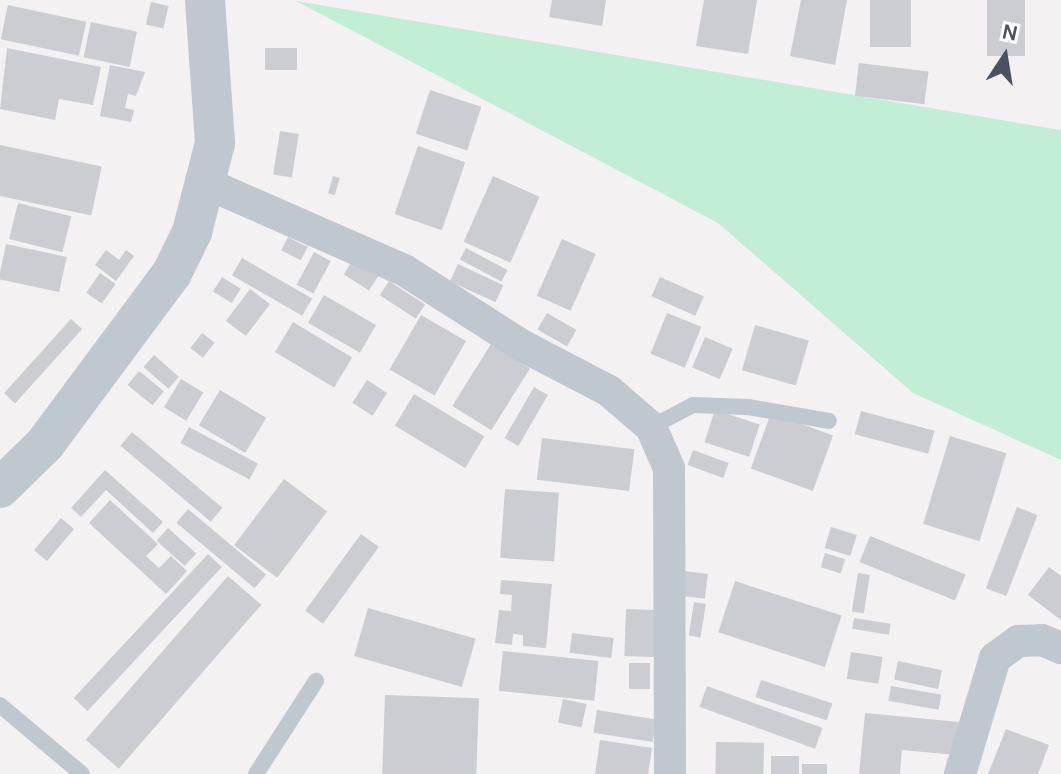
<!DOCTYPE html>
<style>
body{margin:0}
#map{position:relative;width:1061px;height:774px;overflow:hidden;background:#f3f1f1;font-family:Karla,sans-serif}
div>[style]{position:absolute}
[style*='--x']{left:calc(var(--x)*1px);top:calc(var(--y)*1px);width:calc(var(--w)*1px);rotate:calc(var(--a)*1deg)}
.green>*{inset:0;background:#c2eed6}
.building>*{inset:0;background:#cbcdd3;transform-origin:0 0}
.service>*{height:16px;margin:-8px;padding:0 8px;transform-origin:8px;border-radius:8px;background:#bfc7cf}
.minor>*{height:32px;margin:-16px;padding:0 16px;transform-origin:16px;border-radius:16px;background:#bfc7cf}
.tertiary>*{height:40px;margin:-20px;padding:0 20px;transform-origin:20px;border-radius:20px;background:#bfc7cf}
span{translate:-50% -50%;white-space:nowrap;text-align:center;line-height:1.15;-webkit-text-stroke:7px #fff;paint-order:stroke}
.north{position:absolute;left:965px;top:16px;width:80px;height:80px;-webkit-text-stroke:6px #fff;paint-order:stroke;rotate:12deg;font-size:22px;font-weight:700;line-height:32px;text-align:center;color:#49525e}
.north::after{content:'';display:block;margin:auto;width:28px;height:36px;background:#49525e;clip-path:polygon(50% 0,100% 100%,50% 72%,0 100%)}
</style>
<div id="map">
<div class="green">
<div style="clip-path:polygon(296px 1px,1061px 130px,1061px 460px,913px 393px,718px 223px)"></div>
</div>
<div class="building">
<div style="clip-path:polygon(552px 0,606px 0,602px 26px,549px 17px)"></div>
<div style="clip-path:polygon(704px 0,757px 0,748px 54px,696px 46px)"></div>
<div style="clip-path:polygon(801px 0,847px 0,835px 65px,790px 56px)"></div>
<div style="left:870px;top:0;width:41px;height:47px"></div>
<div style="left:987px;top:0;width:38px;height:56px"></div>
<div style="left:151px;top:2px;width:18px;height:23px;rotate:13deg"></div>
<div style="left:8px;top:5px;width:80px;height:35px;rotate:12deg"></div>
<div style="left:91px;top:22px;width:47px;height:36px;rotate:12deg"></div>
<div style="clip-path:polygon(7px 48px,101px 67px,93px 105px,59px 99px,55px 120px,0 109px)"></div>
<div style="left:297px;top:48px;width:22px;height:32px;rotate:90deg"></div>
<div style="left:859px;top:63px;width:70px;height:33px;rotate:7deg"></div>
<div style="clip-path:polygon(110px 65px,145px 72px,136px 96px,128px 94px,125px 108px,134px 110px,131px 122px,100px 116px)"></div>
<div style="left:430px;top:90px;width:54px;height:46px;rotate:18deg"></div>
<div style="left:280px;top:131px;width:19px;height:44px;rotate:9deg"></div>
<div style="left:0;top:145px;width:104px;height:50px;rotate:12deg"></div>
<div style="left:418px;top:146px;width:50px;height:72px;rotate:19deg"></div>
<div style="left:333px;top:176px;width:7px;height:18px;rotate:16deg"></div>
<div style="left:493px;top:176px;width:51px;height:72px;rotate:24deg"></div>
<div style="left:18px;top:203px;width:55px;height:37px;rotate:14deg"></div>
<div style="left:288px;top:237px;width:22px;height:15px;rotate:27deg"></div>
<div style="left:562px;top:239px;width:37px;height:62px;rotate:24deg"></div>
<div style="left:6px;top:244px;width:62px;height:36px;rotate:12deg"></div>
<div style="left:466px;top:248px;width:47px;height:13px;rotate:28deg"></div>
<div style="clip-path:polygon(106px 250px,119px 260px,126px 250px,134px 256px,116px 281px,95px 265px)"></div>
<div style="left:314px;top:252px;width:19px;height:37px;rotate:28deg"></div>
<div style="left:242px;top:258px;width:81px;height:20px;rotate:30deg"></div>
<div style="left:353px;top:260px;width:30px;height:17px;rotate:33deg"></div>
<div style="left:458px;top:264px;width:50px;height:19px;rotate:25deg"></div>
<div style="left:100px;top:273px;width:19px;height:24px;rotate:35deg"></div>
<div style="left:222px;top:277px;width:22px;height:17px;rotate:32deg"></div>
<div style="left:660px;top:277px;width:48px;height:21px;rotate:24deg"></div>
<div style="left:389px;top:281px;width:43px;height:17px;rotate:33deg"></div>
<div style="left:250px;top:289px;width:25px;height:40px;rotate:37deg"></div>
<div style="left:324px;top:295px;width:60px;height:32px;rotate:30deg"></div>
<div style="left:547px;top:313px;width:34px;height:19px;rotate:30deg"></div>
<div style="left:667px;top:313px;width:37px;height:44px;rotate:22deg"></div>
<div style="left:421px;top:315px;width:52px;height:63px;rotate:30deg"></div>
<div style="left:71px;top:319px;width:15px;height:100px;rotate:42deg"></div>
<div style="left:293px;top:322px;width:69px;height:35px;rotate:31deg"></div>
<div style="left:755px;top:325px;width:56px;height:47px;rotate:16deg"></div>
<div style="left:202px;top:333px;width:16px;height:19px;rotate:38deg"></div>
<div style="left:705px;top:337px;width:30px;height:33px;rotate:23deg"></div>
<div style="left:491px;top:344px;width:46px;height:73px;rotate:32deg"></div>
<div style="left:154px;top:355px;width:33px;height:16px;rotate:41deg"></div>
<div style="left:139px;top:371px;width:32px;height:18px;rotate:39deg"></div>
<div style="left:181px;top:379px;width:26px;height:33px;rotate:31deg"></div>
<div style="left:367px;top:380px;width:24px;height:27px;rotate:33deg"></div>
<div style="left:534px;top:387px;width:16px;height:59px;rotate:30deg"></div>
<div style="left:220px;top:390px;width:54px;height:41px;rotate:31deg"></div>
<div style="left:414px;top:394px;width:82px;height:37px;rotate:31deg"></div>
<div style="left:715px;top:410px;width:47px;height:34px;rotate:18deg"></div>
<div style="left:861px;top:411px;width:76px;height:24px;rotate:15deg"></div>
<div style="left:771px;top:413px;width:66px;height:59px;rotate:20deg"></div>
<div style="left:189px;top:427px;width:78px;height:18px;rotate:28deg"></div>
<div style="left:132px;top:432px;width:118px;height:18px;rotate:40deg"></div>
<div style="left:950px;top:436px;width:59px;height:92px;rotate:17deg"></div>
<div style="left:542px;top:438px;width:93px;height:42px;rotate:7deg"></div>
<div style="left:693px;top:450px;width:38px;height:16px;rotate:20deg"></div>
<div style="clip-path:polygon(105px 470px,163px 522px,153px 533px,106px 490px,81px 517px,71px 508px)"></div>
<div style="left:284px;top:479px;width:54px;height:83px;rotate:37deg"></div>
<div style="left:505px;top:489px;width:54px;height:69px;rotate:4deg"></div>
<div style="clip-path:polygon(110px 500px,158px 544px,146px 556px,159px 568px,171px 556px,187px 571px,166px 594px,89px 523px)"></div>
<div style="left:1017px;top:507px;width:22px;height:87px;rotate:21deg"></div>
<div style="left:188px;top:509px;width:102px;height:18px;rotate:40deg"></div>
<div style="left:61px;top:518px;width:17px;height:42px;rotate:40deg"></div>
<div style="left:831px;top:527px;width:27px;height:22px;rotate:17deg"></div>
<div style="left:168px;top:528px;width:38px;height:17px;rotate:42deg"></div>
<div style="left:361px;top:534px;width:22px;height:95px;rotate:36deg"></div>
<div style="left:870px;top:536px;width:103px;height:28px;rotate:22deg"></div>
<div style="left:825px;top:553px;width:21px;height:15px;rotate:17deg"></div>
<div style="left:208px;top:554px;width:19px;height:197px;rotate:43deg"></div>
<div style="clip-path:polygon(1049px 567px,1061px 576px,1061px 620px,1028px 595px)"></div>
<div style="left:684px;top:571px;width:24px;height:25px;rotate:7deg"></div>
<div style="left:858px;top:573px;width:12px;height:39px;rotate:9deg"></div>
<div style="left:228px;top:576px;width:44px;height:217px;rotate:41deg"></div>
<div style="clip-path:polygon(501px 580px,552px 584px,546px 648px,523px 646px,523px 635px,513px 634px,512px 645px,495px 643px,499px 610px,511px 611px,512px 595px,500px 594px)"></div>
<div style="left:735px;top:581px;width:112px;height:54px;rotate:18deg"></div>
<div style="left:694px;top:602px;width:12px;height:34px;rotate:9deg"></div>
<div style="left:368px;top:608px;width:112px;height:50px;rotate:16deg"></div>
<div style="left:626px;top:609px;width:35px;height:47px;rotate:2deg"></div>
<div style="left:854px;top:618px;width:37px;height:11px;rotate:9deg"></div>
<div style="left:572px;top:633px;width:42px;height:20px;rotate:7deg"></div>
<div style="left:503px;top:651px;width:96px;height:40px;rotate:6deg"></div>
<div style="left:851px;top:652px;width:32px;height:27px;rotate:9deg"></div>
<div style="left:898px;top:661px;width:45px;height:19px;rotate:12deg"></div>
<div style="left:629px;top:663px;width:21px;height:26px"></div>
<div style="left:761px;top:680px;width:75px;height:18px;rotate:18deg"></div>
<div style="left:707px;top:686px;width:123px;height:22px;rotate:20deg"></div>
<div style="left:891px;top:686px;width:51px;height:15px;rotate:10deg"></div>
<div style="left:385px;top:695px;width:94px;height:79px;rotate:2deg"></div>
<div style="left:563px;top:699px;width:24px;height:24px;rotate:12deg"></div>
<div style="left:597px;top:710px;width:60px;height:23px;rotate:9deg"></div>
<div style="clip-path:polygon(865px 713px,959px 722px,956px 755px,902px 750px,900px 774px,859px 774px)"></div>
<div style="clip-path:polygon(1006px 729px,1049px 745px,1038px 774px,988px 774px)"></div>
<div style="clip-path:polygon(600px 740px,652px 748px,648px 774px,595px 774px)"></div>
<div style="left:716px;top:742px;width:48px;height:32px;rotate:1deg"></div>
<div style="left:771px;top:756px;width:28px;height:18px"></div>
<div style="left:802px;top:764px;width:25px;height:10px"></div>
</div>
<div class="service">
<div style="--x:651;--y:427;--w:47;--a:-27.6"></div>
<div style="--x:693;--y:405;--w:55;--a:2.1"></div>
<div style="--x:748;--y:407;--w:82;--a:9.8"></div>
<div style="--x:0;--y:705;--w:107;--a:40.1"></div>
<div style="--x:256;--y:774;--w:111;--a:-57.2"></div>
</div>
<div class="minor">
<div style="--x:201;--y:181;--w:222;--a:23.7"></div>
<div style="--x:404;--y:270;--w:141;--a:32.6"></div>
<div style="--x:523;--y:346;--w:97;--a:27.6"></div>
<div style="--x:609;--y:391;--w:55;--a:40.6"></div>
<div style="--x:651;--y:427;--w:45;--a:66.3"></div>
<div style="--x:669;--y:468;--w:306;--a:89.8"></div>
<div style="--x:960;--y:774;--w:121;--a:-73.2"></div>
<div style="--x:995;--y:658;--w:29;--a:-36"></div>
<div style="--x:1018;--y:641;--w:24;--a:-2"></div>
<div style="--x:1042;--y:640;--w:21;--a:23"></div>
</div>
<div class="tertiary">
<div style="--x:0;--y:488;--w:63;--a:-44.4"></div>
<div style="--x:45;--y:444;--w:213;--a:-53.4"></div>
<div style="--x:172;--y:273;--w:46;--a:-64"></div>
<div style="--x:192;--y:232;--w:92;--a:-75.5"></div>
<div style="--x:215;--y:143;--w:143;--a:-94"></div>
</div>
<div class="north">N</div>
</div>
